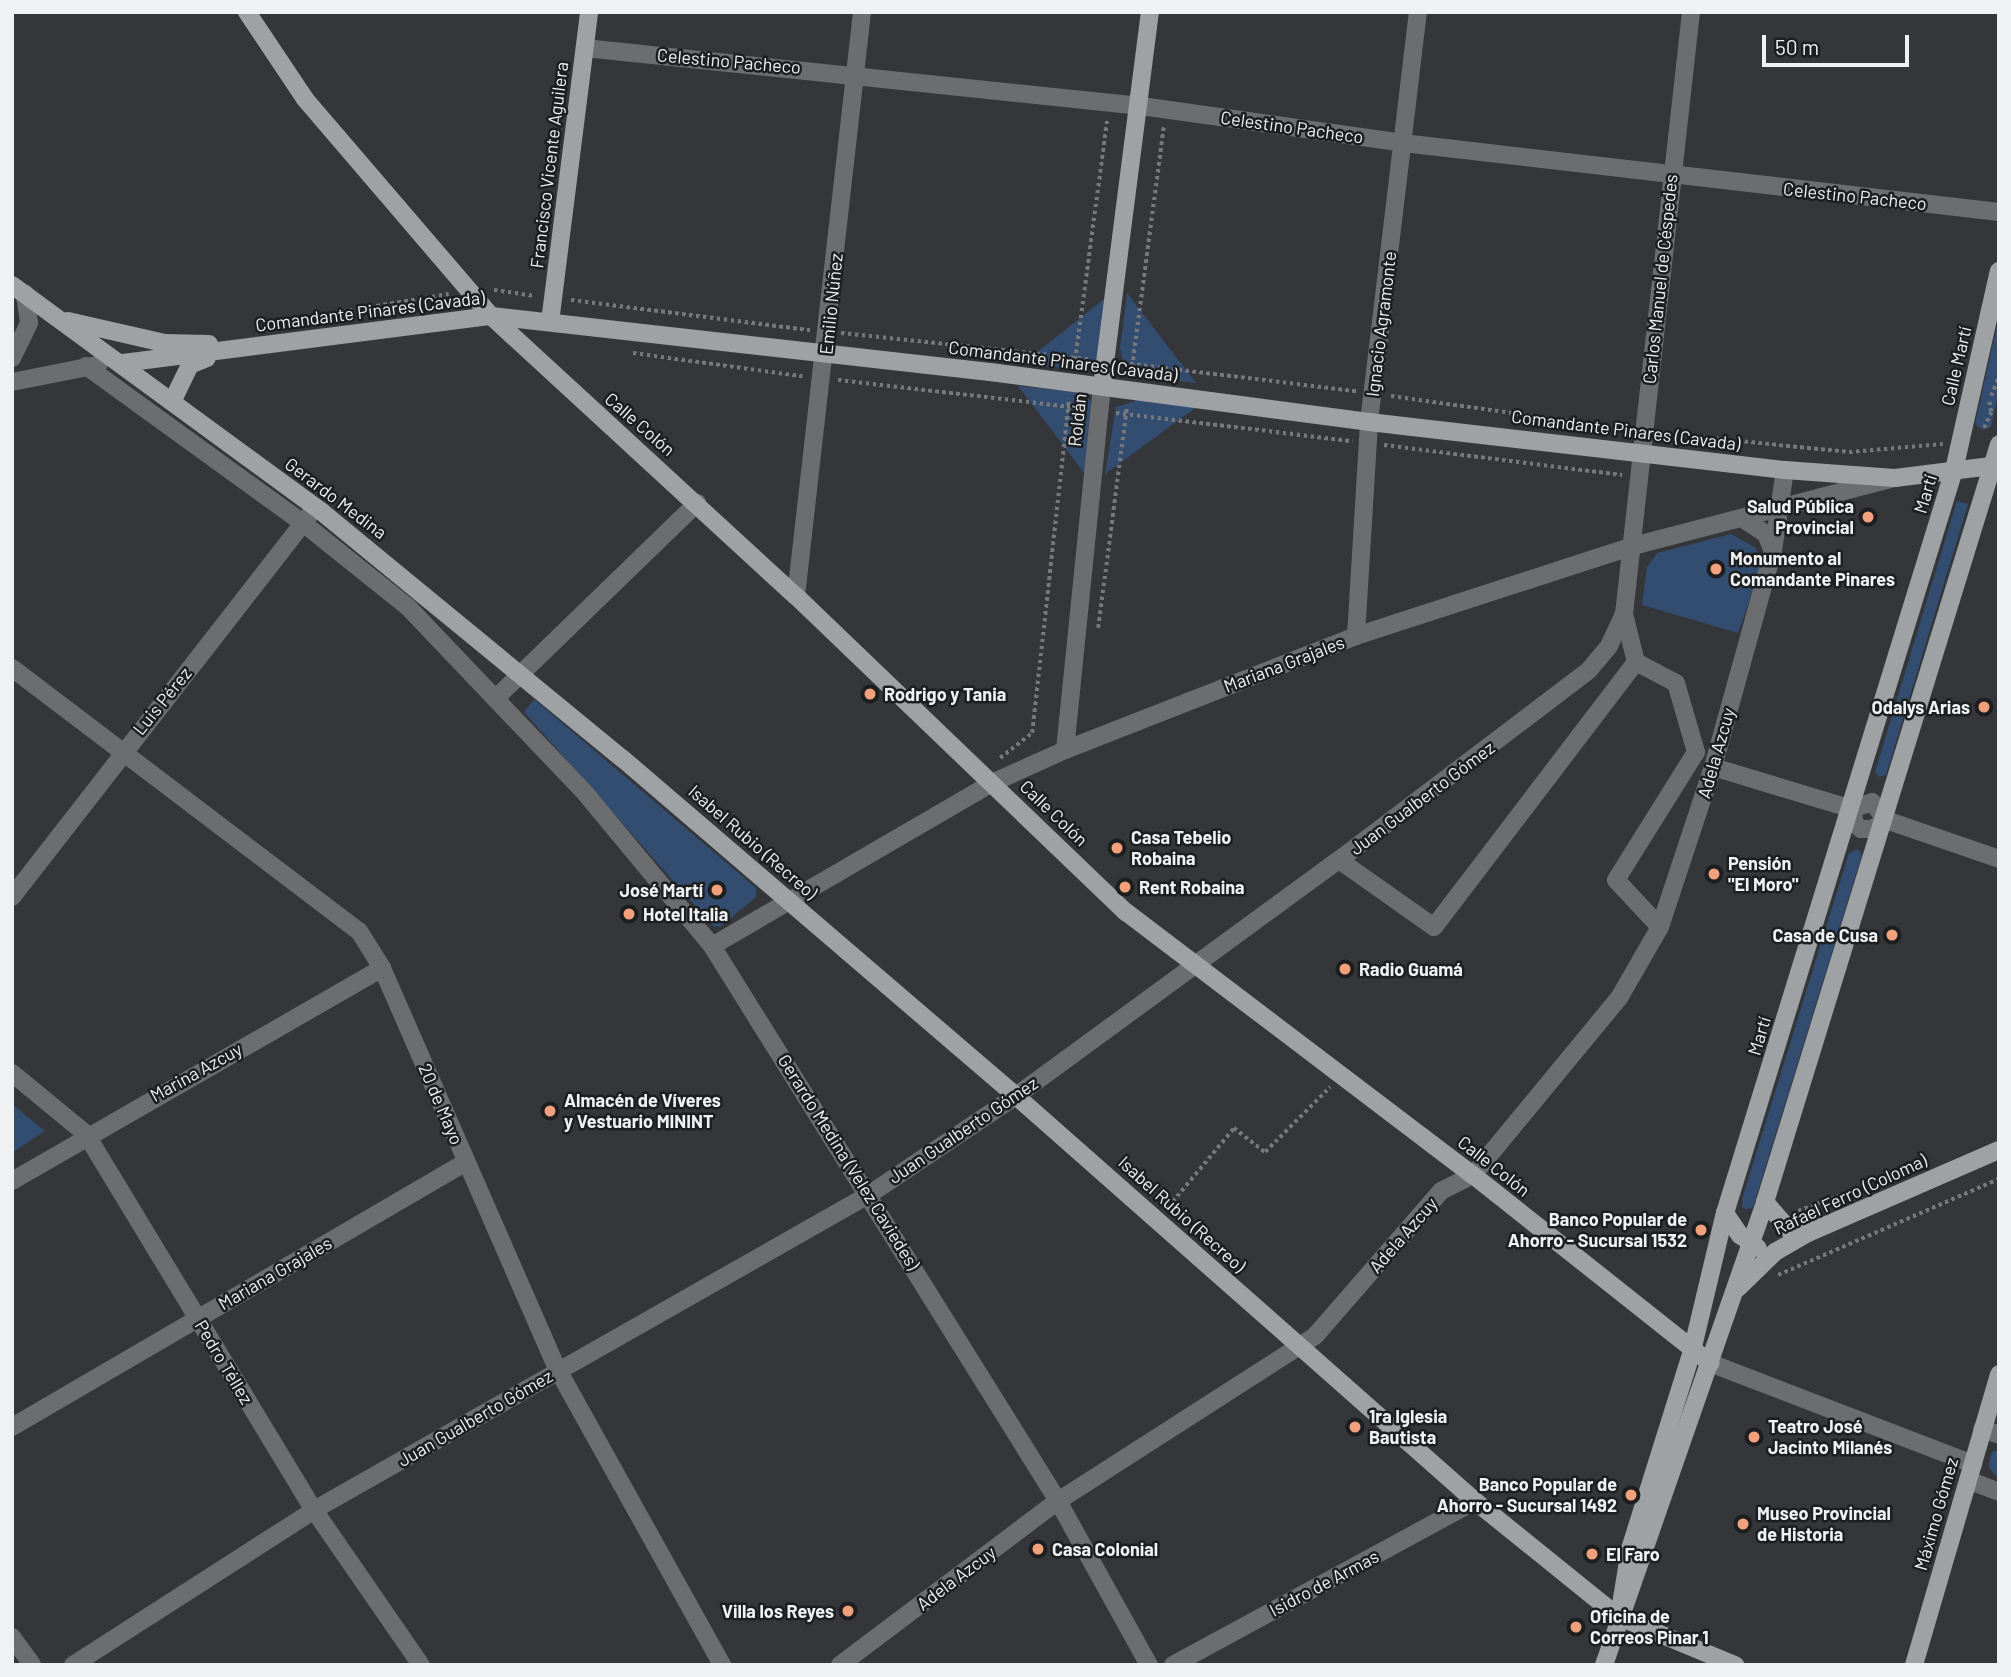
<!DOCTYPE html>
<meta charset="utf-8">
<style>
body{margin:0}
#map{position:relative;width:2011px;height:1677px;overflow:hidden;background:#34363a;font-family:Barlow,sans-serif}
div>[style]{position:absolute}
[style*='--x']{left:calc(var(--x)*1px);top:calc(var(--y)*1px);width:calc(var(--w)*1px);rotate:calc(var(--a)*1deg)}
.green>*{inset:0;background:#334d70}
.path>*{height:3.5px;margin-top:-1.75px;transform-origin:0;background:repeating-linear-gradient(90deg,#76787c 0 3.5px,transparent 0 7px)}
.minor>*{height:18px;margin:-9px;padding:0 9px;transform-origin:9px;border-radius:9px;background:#6b6d6e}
.major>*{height:18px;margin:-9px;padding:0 9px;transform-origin:9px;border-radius:9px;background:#9fa2a5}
.dots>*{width:19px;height:19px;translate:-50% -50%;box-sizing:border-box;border:4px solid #1d1e1f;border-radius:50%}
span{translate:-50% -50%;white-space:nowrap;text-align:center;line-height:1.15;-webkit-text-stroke:5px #1d1e1f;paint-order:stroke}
.street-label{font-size:18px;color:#eff1f3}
.poi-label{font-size:18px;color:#eff1f3;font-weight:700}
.right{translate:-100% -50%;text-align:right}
.left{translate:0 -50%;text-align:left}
.frame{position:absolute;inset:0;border:14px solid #eff1f3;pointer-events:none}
.scale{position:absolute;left:1762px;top:35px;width:147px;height:32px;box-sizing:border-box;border:4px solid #eff1f3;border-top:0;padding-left:9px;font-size:21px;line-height:24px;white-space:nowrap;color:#eff1f3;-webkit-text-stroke:5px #1d1e1f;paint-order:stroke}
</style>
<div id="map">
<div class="green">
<div style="clip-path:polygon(1127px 293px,1196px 383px,1134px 375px,1124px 365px,1120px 348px)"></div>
<div style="clip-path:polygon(1104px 299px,1096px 363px,1084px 370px,1022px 364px)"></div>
<div style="clip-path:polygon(1999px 317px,1999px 392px,1991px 427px,1983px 430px,1975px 424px)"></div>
<div style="clip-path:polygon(1018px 386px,1079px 392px,1091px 401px,1085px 474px)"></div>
<div style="clip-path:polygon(1141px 399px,1198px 406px,1105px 474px,1116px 407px)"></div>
<div style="clip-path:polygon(1957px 501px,1968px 504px,1886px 775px,1879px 777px,1875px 772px)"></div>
<div style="clip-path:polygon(1731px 534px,1756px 548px,1761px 568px,1738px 633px,1642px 605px,1647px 567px,1657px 553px)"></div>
<div style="clip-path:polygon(534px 699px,756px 888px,756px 897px,720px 927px,713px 926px,524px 712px)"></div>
<div style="clip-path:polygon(1858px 849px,1862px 855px,1753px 1207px,1747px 1209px,1742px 1208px,1743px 1196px,1849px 853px)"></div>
<div style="clip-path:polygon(12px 1104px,45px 1131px,12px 1153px)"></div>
<div style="clip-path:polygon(1999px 1449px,1999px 1480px,1988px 1466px,1992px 1452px)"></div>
</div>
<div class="path">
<div style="--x:494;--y:290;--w:41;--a:8.3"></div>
<div style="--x:571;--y:300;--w:241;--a:7.2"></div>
<div style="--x:273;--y:323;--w:178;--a:-9.4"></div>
<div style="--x:841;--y:333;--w:248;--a:6"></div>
<div style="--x:633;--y:353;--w:171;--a:7.8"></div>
<div style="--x:1123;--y:363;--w:235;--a:6.9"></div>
<div style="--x:1074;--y:367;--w:248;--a:-82.4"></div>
<div style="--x:1131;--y:374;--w:251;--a:-82.5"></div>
<div style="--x:838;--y:380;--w:245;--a:6.6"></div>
<div style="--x:1391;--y:396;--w:237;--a:8"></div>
<div style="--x:1991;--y:396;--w:22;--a:-68"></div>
<div style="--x:1116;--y:413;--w:238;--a:6.8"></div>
<div style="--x:1984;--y:428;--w:17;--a:-66"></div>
<div style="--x:1991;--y:412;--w:10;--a:-101"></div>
<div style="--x:1661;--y:433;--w:189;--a:5.8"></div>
<div style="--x:1849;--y:452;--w:94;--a:-4.9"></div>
<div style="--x:1384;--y:445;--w:240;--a:7.2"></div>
<div style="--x:1098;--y:628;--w:224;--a:-82.6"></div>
<div style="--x:1000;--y:758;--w:41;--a:-38"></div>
<div style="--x:1032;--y:733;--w:336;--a:-83.7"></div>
<div style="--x:1168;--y:1207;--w:103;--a:-50.1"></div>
<div style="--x:1234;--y:1128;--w:39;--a:38"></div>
<div style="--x:1265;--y:1152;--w:92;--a:-45"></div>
<div style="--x:1798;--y:1211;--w:65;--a:-20.7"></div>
<div style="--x:1778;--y:1275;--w:241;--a:-23.5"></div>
</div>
<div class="minor">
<div style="--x:585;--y:48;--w:559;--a:5.96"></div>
<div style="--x:1141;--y:106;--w:265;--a:8"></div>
<div style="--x:1403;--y:143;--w:600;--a:6.6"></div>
<div style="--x:12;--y:358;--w:39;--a:-64"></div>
<div style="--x:29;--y:323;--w:30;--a:-98"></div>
<div style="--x:86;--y:366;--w:268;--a:35.9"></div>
<div style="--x:303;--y:523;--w:134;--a:38.7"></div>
<div style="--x:408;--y:607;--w:257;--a:46.4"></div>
<div style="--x:585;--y:793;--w:199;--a:50.3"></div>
<div style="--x:712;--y:946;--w:654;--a:58.06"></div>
<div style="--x:1058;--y:1501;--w:188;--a:61"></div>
<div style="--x:12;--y:382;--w:88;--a:-11.2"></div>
<div style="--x:1743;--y:519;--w:27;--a:33"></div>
<div style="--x:1766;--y:534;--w:18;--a:68"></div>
<div style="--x:796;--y:596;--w:588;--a:-83.55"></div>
<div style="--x:1624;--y:614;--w:49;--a:76"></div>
<div style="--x:1356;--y:636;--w:214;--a:-86.5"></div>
<div style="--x:1369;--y:422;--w:413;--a:-83.2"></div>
<div style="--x:12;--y:668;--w:435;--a:37.2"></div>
<div style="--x:359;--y:931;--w:44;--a:58.1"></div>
<div style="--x:382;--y:968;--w:439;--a:66.4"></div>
<div style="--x:558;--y:1370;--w:338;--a:60.9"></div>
<div style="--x:497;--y:697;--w:279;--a:-44.1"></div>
<div style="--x:1065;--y:750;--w:366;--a:-84.2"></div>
<div style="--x:1713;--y:767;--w:145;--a:16.8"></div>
<div style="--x:1852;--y:809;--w:21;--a:-19"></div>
<div style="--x:1872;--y:802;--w:23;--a:52"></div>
<div style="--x:1886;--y:820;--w:120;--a:19"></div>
<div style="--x:1852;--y:809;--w:15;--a:79"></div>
<div style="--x:1855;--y:824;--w:8;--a:40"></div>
<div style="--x:1861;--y:829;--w:11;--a:0"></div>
<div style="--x:1872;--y:829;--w:17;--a:-33"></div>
<div style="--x:1339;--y:860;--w:116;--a:35.2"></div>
<div style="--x:1434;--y:927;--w:333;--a:-52.7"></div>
<div style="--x:1636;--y:662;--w:45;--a:27.7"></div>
<div style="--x:1676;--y:683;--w:72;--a:73.8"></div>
<div style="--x:1696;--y:752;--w:151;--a:122"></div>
<div style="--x:1616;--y:880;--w:64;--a:46.9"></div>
<div style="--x:12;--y:897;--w:485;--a:-52.1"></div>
<div style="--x:712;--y:946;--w:324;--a:-30.2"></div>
<div style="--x:992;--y:783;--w:80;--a:-24.3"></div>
<div style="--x:1065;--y:750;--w:313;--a:-21.4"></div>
<div style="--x:1356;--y:636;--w:291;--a:-18"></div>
<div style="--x:1633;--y:546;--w:267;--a:-14.6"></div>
<div style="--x:12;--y:1073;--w:96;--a:39.5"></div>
<div style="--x:86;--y:1134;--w:440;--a:58.8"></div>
<div style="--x:314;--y:1510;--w:188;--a:55.4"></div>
<div style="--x:12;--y:1181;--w:427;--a:-29.9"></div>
<div style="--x:1710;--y:1363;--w:282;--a:21"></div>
<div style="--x:12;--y:1427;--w:526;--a:-30.27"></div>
<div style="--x:1982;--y:1429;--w:18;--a:19"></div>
<div style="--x:1968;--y:1480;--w:33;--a:21"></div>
<div style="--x:12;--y:1637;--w:34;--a:54"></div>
<div style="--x:73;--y:1665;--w:287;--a:-32.7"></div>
<div style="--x:314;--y:1510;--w:640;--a:-29.61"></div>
<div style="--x:870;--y:1194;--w:176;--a:-33.9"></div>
<div style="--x:1016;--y:1096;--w:400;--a:-36.2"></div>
<div style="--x:1339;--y:860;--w:314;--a:-37.2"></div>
<div style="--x:1589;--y:670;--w:31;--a:-50"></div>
<div style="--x:1609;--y:646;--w:35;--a:-65"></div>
<div style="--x:1624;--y:614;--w:606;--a:-83.65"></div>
<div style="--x:840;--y:1665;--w:273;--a:-37"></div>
<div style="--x:1058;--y:1501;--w:305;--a:-32.7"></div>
<div style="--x:1315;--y:1336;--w:192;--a:-49"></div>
<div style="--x:1441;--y:1191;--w:36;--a:-27"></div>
<div style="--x:1473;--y:1175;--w:229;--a:-50.5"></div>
<div style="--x:1619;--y:998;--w:82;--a:-60"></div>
<div style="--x:1660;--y:927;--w:169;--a:-71.7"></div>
<div style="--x:1713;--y:767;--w:224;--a:-74.5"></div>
<div style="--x:1773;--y:551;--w:82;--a:-81.6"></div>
<div style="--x:1173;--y:1665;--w:344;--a:-28.5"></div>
</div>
<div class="major">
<div style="--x:247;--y:12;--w:105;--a:56.3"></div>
<div style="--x:305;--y:99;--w:286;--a:49.4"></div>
<div style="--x:491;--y:316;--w:414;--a:42.6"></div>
<div style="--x:796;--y:596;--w:457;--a:43.8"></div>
<div style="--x:1126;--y:912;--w:435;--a:37.2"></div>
<div style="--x:1473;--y:1175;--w:303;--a:38.4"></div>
<div style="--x:12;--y:285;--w:384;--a:36.2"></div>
<div style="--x:322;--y:512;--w:389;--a:39.4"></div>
<div style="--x:623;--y:759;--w:518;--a:40.61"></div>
<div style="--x:1016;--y:1096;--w:612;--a:41.42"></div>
<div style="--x:1475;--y:1501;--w:185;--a:38.9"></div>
<div style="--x:1619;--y:1617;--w:126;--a:22.5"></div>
<div style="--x:68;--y:321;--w:98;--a:12.9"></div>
<div style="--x:164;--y:343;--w:45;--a:1.3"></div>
<div style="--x:550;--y:322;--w:312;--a:-82.8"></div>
<div style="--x:123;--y:363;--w:371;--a:-7.3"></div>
<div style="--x:491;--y:316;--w:502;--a:6.4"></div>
<div style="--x:990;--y:372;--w:382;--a:7.5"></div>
<div style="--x:1369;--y:422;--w:419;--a:6.6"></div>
<div style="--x:1785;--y:470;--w:110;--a:4.2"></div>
<div style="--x:1895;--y:478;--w:105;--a:-7.1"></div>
<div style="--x:1102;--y:386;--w:377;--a:-82.7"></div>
<div style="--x:172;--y:402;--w:41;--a:-64.1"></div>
<div style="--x:190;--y:365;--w:18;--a:-22"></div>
<div style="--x:1765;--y:1202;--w:37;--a:49"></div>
<div style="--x:1789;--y:1230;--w:19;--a:9"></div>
<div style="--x:1725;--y:1213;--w:27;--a:56"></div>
<div style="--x:1740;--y:1235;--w:22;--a:36"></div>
<div style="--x:1738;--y:1288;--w:52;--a:-44.2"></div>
<div style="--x:1775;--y:1252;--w:38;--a:-30"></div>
<div style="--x:1808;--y:1233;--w:208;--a:-23.5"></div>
<div style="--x:1619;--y:1617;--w:69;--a:-80.8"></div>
<div style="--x:1630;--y:1549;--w:207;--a:-72.6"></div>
<div style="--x:1692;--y:1351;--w:142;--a:-76.6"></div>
<div style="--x:1725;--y:1213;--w:777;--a:-72.87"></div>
<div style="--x:1954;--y:470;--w:204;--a:-77.3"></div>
<div style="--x:1604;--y:1665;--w:490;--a:-70.8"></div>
<div style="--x:1765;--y:1202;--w:793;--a:-72.84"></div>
<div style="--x:1914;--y:1665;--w:303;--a:-73.7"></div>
</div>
<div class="dots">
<div style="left:1868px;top:517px;background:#f1a17c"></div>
<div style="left:1716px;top:569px;background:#f1a17c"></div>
<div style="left:870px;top:694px;background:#f1a17c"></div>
<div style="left:1984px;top:707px;background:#f1a17c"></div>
<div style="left:1117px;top:848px;background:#f1a17c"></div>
<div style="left:1714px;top:874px;background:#f1a17c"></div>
<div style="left:1125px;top:887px;background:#f1a17c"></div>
<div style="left:717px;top:890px;background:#f1a17c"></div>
<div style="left:629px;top:914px;background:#f1a17c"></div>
<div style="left:1892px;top:935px;background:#f1a17c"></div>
<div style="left:1345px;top:969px;background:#f1a17c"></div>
<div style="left:550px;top:1111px;background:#f1a17c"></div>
<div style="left:1701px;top:1230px;background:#f1a17c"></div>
<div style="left:1355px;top:1427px;background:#f1a17c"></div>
<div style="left:1754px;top:1437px;background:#f1a17c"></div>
<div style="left:1631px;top:1495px;background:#f1a17c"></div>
<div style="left:1743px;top:1524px;background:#f1a17c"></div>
<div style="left:1038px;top:1549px;background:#f1a17c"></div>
<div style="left:1592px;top:1554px;background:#f1a17c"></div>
<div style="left:848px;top:1611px;background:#f1a17c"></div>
<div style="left:1576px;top:1627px;background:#f1a17c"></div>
</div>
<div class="street-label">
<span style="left:729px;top:61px;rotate:5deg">Celestino Pacheco</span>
<span style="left:1292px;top:127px;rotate:8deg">Celestino Pacheco</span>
<span style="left:549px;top:165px;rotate:-83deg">Francisco Vicente Aguilera</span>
<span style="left:1855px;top:196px;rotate:6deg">Celestino Pacheco</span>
<span style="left:1660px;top:279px;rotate:-84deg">Carlos Manuel de Céspedes</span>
<span style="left:831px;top:304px;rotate:-84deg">Emilio Núñez</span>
<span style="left:370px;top:311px;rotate:-7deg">Comandante Pinares (Cavada)</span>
<span style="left:1381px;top:324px;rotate:-83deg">Ignacio Agramonte</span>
<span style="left:1063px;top:361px;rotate:7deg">Comandante Pinares (Cavada)</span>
<span style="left:1956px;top:366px;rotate:-77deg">Calle Martí</span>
<span style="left:1077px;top:420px;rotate:-84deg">Roldán</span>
<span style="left:640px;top:424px;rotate:41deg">Calle Colón</span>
<span style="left:1626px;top:430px;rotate:7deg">Comandante Pinares (Cavada)</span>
<span style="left:1925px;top:494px;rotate:-73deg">Martí</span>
<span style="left:336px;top:498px;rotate:37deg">Gerardo Medina</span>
<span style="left:1284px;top:664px;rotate:-21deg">Mariana Grajales</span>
<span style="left:162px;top:701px;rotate:-51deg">Luis Pérez</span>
<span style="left:1716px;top:753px;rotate:-74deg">Adela Azcuy</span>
<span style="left:1422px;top:798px;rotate:-37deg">Juan Gualberto Gómez</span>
<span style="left:1054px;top:813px;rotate:44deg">Calle Colón</span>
<span style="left:753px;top:842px;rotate:41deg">Isabel Rubio (Recreo)</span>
<span style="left:1759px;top:1036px;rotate:-73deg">Martí</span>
<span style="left:196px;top:1072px;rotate:-29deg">Marina Azcuy</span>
<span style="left:441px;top:1104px;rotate:67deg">20 de Mayo</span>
<span style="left:963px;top:1130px;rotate:-34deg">Juan Gualberto Gómez</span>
<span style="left:849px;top:1162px;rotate:58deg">Gerardo Medina (Velez Caviedes)</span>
<span style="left:1494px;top:1166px;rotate:38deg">Calle Colón</span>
<span style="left:1850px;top:1194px;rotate:-25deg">Rafael Ferro (Coloma)</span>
<span style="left:1182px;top:1214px;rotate:42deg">Isabel Rubio (Recreo)</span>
<span style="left:1403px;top:1235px;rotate:-49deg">Adela Azcuy</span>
<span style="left:275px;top:1273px;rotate:-30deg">Mariana Grajales</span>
<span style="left:224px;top:1362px;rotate:59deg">Pedro Téllez</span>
<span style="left:475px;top:1418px;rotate:-30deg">Juan Gualberto Gómez</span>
<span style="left:1936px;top:1514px;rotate:-74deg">Máximo Gómez</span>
<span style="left:956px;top:1578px;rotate:-37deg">Adela Azcuy</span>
<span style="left:1324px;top:1583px;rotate:-28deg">Isidro de Armas</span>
</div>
<div class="poi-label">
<span class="right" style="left:1854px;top:517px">Salud Pública<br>Provincial</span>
<span class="left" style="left:1730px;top:569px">Monumento al<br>Comandante Pinares</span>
<span class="left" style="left:884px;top:694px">Rodrigo y Tania</span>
<span class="right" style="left:1970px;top:707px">Odalys Arias</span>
<span class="left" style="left:1131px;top:848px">Casa Tebelio<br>Robaina</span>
<span class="left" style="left:1728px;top:874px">Pensión<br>"El Moro"</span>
<span class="left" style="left:1139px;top:887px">Rent Robaina</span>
<span class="right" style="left:703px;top:890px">José Martí</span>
<span class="left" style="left:643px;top:914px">Hotel Italia</span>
<span class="right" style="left:1878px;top:935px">Casa de Cusa</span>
<span class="left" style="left:1359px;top:969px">Radio Guamá</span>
<span class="left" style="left:564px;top:1111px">Almacén de Víveres<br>y Vestuario MININT</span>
<span class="right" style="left:1687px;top:1230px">Banco Popular de<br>Ahorro - Sucursal 1532</span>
<span class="left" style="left:1369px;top:1427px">1ra Iglesia<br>Bautista</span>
<span class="left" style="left:1768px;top:1437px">Teatro José<br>Jacinto Milanés</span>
<span class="right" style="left:1617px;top:1495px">Banco Popular de<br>Ahorro - Sucursal 1492</span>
<span class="left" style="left:1757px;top:1524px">Museo Provincial<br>de Historia</span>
<span class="left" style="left:1052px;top:1549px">Casa Colonial</span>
<span class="left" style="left:1606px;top:1554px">El Faro</span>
<span class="right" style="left:834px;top:1611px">Villa los Reyes</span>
<span class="left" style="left:1590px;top:1627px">Oficina de<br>Correos Pinar 1</span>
</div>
<div class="frame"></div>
<div class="scale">50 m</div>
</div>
